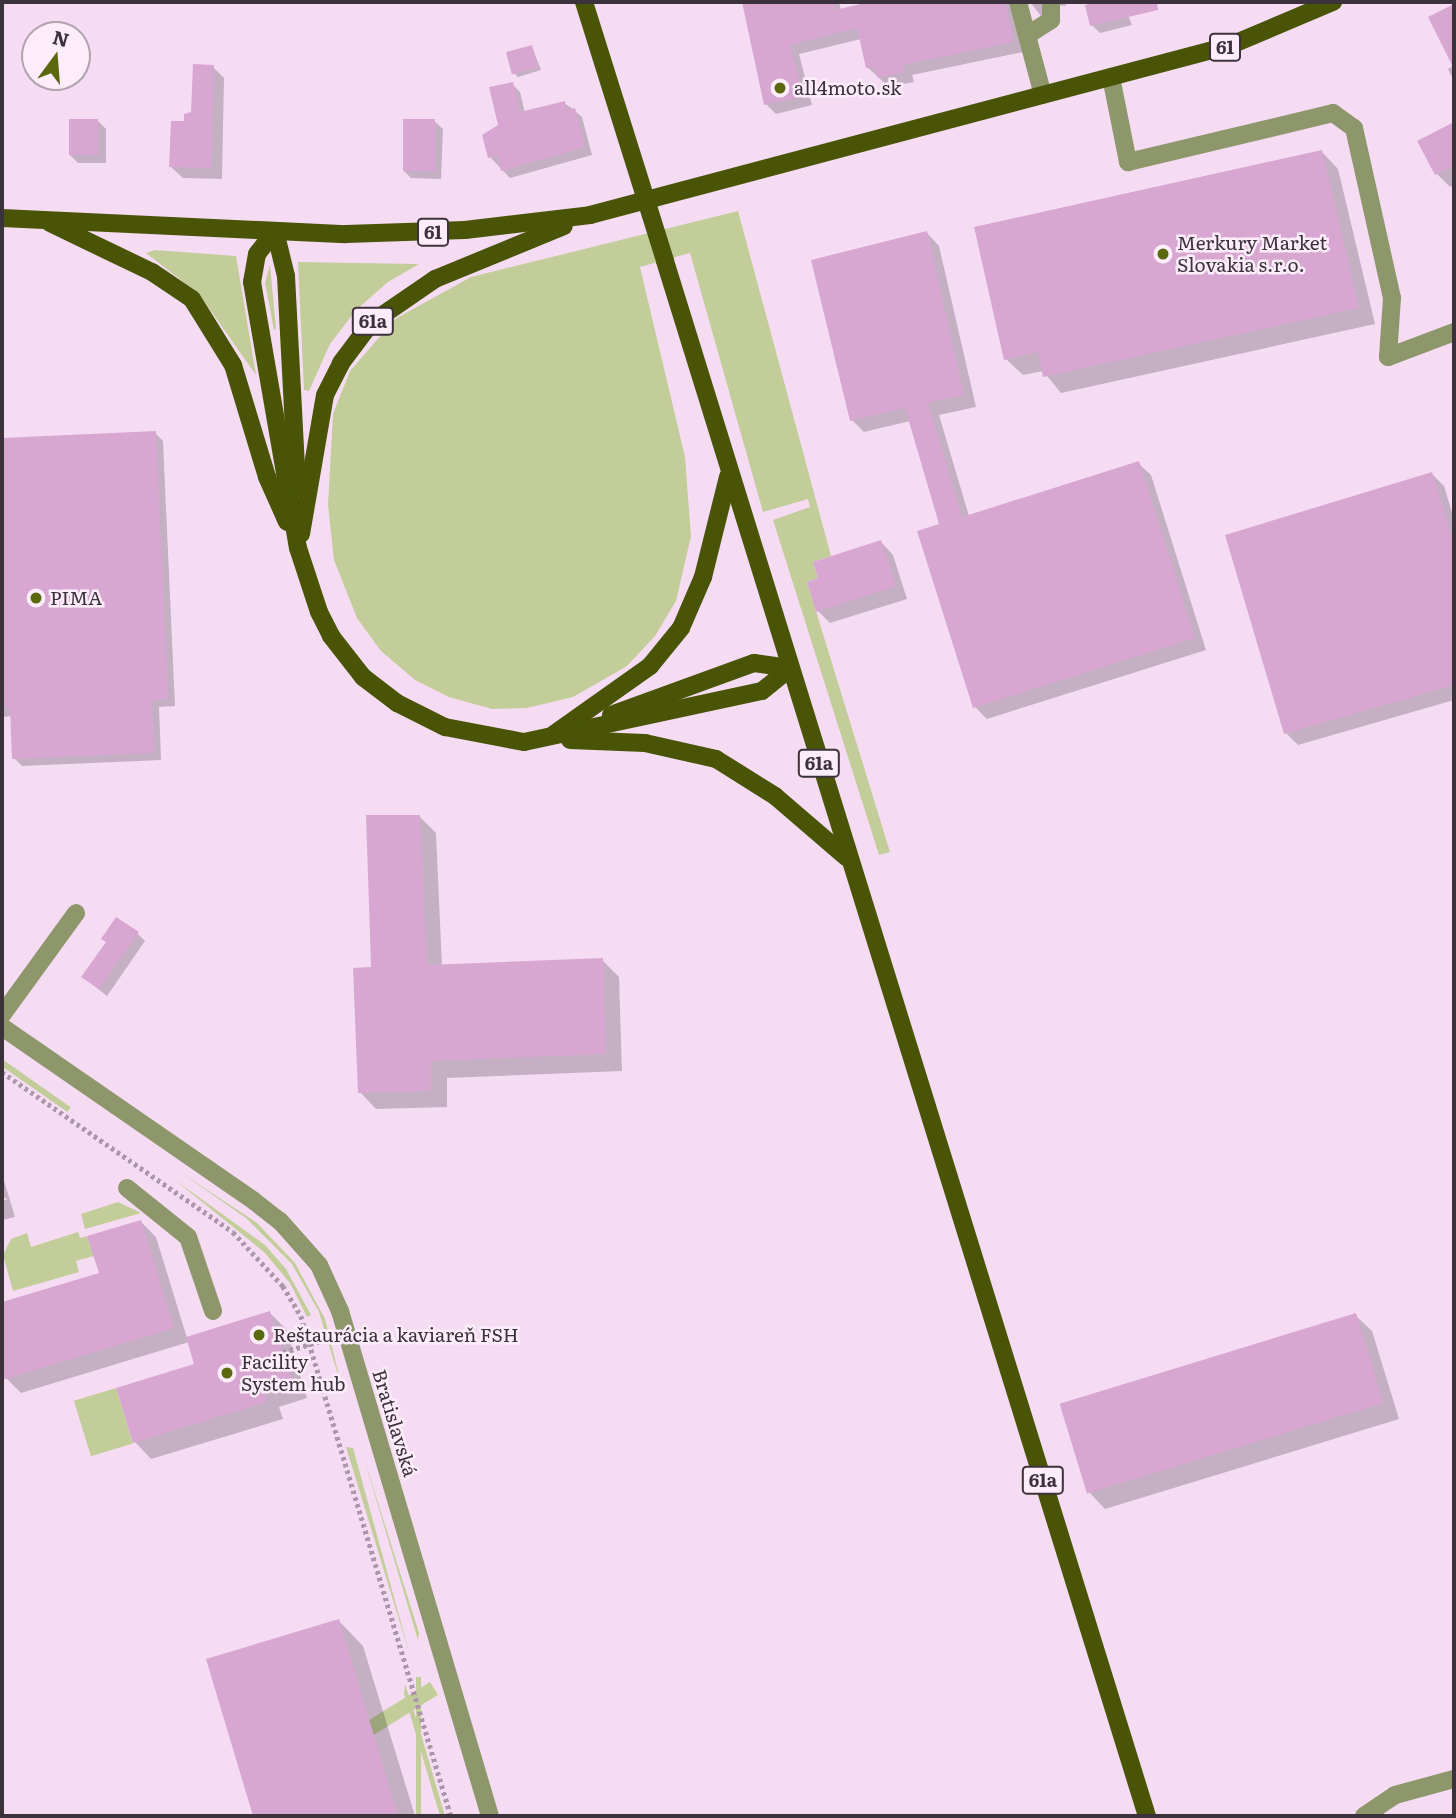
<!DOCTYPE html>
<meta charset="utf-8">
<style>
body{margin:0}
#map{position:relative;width:1456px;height:1818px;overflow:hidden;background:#f6dcf3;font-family:Literata,serif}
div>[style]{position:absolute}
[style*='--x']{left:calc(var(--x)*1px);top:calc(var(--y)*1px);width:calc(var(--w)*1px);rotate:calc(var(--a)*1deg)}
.green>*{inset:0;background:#c2cd9a;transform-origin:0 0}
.shadow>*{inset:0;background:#0003}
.building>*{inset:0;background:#d7a7d1;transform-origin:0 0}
.path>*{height:4.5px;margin-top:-2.25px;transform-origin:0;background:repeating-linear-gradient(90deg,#ab97a9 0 3.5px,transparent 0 7px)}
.minor>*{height:18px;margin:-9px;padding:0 9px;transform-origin:9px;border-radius:9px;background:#8d976b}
.major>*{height:18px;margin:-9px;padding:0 9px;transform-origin:9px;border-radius:9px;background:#495407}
.major-bridge>*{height:18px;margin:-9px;padding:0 9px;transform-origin:9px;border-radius:9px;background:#495407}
.dots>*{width:19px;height:19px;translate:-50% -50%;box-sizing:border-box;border:4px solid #fdedfb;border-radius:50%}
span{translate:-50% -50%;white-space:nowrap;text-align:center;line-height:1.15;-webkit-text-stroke:5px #fdedfb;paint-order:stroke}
.shield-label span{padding:2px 5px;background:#fdedfb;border:2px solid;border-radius:5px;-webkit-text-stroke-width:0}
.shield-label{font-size:18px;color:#3c323b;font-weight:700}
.poi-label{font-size:19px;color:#3c323b}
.left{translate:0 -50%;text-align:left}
.street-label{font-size:19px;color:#3c323b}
.frame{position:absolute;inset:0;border:4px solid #3c323b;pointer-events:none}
.north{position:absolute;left:21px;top:21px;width:70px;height:70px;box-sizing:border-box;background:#fdedfb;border:2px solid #b0a2ae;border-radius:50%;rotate:16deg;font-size:19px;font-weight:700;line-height:28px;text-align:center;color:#3c323b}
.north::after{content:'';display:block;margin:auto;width:24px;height:32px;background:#5b680e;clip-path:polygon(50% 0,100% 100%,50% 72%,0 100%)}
</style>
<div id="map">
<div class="green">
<div style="clip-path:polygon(738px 211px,831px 556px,813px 562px,818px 578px,807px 582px,890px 852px,879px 855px,773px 520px,810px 507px,808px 499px,763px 512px,690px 253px,640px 267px,685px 457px,691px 536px,676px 601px,655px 636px,627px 666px,573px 697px,527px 708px,492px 709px,449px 697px,415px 680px,381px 651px,357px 618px,334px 560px,328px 505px,333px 414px,350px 371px,395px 319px,471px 277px)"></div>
<div style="clip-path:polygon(155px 250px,236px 256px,256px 375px,199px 294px,146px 253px)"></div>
<div style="clip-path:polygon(298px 262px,419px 264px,388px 282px,356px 310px,330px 344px,309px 391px,304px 390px)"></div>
<div style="clip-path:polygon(270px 265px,276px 329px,274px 330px,265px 283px)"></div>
<div style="left:2px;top:1059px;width:84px;height:6px;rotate:35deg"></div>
<div style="clip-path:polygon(180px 1172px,257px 1223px,295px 1263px,325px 1319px,342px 1388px,319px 1312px,292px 1264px,246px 1218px)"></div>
<div style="clip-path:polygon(175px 1180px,265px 1245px,286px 1269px,311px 1315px,307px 1317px,290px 1283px,264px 1252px)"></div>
<div style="clip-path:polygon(118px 1202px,141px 1213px,85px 1229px,81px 1214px)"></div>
<div style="clip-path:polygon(78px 1232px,80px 1238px,87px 1236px,94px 1256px,76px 1261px,79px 1272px,13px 1291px,3px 1255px,11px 1239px,27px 1233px,31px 1247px)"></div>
<div style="left:116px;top:1388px;width:58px;height:44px;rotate:73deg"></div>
<div style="clip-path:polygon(346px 1447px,353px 1448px,409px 1652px)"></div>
<div style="clip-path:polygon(363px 1455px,419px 1633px,418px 1640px)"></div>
<div style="left:416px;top:1677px;width:5px;height:145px"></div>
<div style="left:430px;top:1682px;width:15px;height:140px;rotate:58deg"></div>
<div style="clip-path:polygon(405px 1684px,421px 1734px,445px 1816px,440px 1816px,404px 1694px)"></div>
</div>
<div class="shadow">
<div style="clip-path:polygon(743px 2px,839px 2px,841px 11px,882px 2px,1065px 2px,1066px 6px,1056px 5px,1044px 20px,1031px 3px,1019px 4px,1023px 52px,912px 75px,914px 82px,889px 87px,867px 67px,861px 39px,799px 54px,812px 105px,776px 114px,766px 104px)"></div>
<div style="clip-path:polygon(1105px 2px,1123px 2px,1132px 25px,1100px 33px,1092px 25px,1087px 6px)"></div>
<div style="clip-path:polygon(532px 47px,541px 70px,518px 77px,514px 73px)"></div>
<div style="clip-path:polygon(1454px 65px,1454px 81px,1448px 69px)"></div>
<div style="clip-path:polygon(213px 67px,224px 78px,222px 179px,183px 178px,171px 167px)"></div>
<div style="clip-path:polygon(512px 84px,520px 92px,525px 113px,564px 103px,574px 110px,582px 117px,592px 155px,510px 178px,490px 157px)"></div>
<div style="clip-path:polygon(98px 121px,106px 129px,106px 163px,78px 163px,70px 155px)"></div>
<div style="clip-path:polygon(434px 121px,443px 129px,441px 179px,411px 178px,403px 170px)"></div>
<div style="clip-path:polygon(1454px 124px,1454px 185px,1450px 187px,1437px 174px,1420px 142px)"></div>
<div style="clip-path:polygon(1322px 152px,1338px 169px,1375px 324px,1061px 393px,1043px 371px,1023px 375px,1006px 359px)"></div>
<div style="clip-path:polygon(927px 233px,939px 246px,976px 407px,939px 415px,969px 516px,1138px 463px,1151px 475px,1206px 650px,987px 719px,975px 707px,941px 525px,910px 421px,864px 432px,852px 420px)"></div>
<div style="clip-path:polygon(155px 433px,163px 441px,175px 706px,159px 707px,161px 760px,22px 766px,14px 758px,12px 716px,2px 717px,2px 440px)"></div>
<div style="clip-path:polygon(1432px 474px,1444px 486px,1454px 519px,1454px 700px,1298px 745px,1286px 733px)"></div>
<div style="clip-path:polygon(881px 542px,893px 555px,907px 599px,830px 623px,818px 611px,821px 579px)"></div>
<div style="clip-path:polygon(419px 816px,436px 833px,442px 967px,602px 960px,619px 977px,622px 1071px,447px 1078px,447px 1107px,376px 1109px,360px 1092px,373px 969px)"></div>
<div style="clip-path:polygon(137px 933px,145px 941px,107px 996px,83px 977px)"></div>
<div style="clip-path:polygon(2px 1174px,15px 1217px,2px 1220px,2px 1201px,8px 1199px,2px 1197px)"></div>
<div style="clip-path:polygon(141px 1222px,156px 1237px,187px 1338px,270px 1313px,287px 1330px,307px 1398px,279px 1407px,283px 1419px,151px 1459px,135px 1442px,197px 1365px,189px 1342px,21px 1393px,6px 1378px,2px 1363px,2px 1304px,101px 1274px)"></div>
<div style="clip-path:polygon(1355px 1315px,1372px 1331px,1399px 1419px,1105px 1509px,1089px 1492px)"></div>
<div style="clip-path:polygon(339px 1621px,363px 1646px,415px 1816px,255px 1816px,208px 1660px)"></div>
</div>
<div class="building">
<div style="clip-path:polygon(742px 2px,833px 2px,835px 10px,869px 2px,1005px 2px,1014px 42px,903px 65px,905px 72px,878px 78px,874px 67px,866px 68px,857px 28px,790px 45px,803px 96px,764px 105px)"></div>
<div style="clip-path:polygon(1098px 2px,1157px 2px,1158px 10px,1090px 26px,1085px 5px)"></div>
<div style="clip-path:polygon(1454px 4px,1454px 69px,1428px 17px)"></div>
<div style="left:532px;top:45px;width:23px;height:27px;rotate:75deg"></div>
<div style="clip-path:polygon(193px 64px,214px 65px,211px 168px,169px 167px,171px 121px,184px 121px,184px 114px,191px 112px)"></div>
<div style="clip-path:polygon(513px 82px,520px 112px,565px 101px,566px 110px,575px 108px,585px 147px,501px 171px,497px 155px,488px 158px,482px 135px,498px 125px,489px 87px)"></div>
<div style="left:69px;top:119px;width:29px;height:36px"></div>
<div style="left:403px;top:119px;width:32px;height:52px"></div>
<div style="clip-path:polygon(1454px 122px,1454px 166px,1435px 175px,1417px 141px)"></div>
<div style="clip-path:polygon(1322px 150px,1359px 308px,1043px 377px,1038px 352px,1004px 360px,974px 227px)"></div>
<div style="clip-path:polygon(927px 231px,964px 395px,928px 403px,962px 517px,1139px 461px,1195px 638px,973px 708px,917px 531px,939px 524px,905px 408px,850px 421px,811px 260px)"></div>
<div style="clip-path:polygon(156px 431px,168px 699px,152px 700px,154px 753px,12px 759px,10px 709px,2px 709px,2px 438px)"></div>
<div style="clip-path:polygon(1432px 472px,1454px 544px,1454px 685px,1284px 734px,1225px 535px)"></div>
<div style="clip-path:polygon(881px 540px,896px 586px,816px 612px,807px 582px,818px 578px,813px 562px)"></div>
<div style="clip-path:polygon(366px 815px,420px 815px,427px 965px,603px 958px,606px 1054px,431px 1061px,431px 1091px,358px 1093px,353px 968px,371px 967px)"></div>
<div style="clip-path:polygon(116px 917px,139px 932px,99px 989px,81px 977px,106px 942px,101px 939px)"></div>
<div style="clip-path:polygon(141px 1220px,174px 1328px,2px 1380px,2px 1302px,99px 1273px,87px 1236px)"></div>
<div style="clip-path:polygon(270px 1311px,292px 1382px,264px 1391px,267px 1402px,133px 1443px,116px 1388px,194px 1364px,186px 1337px)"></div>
<div style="left:1356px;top:1313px;width:94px;height:310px;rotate:73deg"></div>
<div style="clip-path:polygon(339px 1619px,398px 1816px,253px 1816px,206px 1659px)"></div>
</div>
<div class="path">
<div style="--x:2;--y:1072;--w:281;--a:34.7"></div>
<div style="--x:233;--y:1232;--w:74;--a:47.2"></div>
<div style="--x:283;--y:1286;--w:35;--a:59"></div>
<div style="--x:301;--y:1316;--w:522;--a:73.3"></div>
<div style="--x:283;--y:1352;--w:43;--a:-16.3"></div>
</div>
<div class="minor">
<div style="--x:1018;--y:2;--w:96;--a:75"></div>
<div style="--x:1029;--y:34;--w:26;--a:-32"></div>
<div style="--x:1051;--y:20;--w:14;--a:-90"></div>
<div style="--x:1111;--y:77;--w:87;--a:78.7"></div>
<div style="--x:1128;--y:162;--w:211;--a:-13.4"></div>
<div style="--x:1333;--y:113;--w:26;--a:36"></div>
<div style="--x:1354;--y:128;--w:174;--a:77.4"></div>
<div style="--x:1392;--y:298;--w:59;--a:93.9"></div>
<div style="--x:1388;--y:357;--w:71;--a:-20.7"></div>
<div style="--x:2;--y:1015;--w:126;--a:-54"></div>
<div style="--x:2;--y:1027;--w:306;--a:34.6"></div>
<div style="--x:254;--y:1201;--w:33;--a:38"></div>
<div style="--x:280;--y:1221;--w:59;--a:48.4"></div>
<div style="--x:319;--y:1265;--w:51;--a:65.5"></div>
<div style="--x:340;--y:1311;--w:527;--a:73.46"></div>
<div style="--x:127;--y:1188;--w:78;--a:38.8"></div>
<div style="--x:188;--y:1237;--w:78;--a:71.3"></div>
<div style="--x:1364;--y:1816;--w:37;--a:-34"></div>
<div style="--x:1395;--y:1795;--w:61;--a:-15.2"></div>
</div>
<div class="major">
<div style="--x:2;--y:218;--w:344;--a:2.7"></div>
<div style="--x:346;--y:234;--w:119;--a:-1.9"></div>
<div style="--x:465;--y:230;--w:126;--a:-6.8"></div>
<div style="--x:590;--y:215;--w:663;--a:-14.85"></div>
<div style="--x:1231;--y:45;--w:111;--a:-22.9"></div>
<div style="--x:50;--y:223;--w:113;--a:25.7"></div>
<div style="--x:152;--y:272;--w:48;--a:34"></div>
<div style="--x:192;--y:299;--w:78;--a:58.2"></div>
<div style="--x:233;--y:365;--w:117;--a:73.1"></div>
<div style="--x:267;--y:477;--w:49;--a:66"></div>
<div style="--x:275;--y:231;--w:29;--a:128"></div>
<div style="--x:257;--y:254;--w:28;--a:100"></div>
<div style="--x:252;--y:282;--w:270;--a:80.2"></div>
<div style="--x:298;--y:548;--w:67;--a:71.8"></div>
<div style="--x:319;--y:612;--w:27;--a:63"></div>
<div style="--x:331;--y:636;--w:52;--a:52"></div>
<div style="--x:363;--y:677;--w:43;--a:37.4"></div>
<div style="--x:397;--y:703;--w:54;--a:26.6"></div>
<div style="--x:445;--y:727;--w:80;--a:10.8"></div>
<div style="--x:524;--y:742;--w:243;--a:-12.1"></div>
<div style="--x:762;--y:691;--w:36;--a:-39"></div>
<div style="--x:275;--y:231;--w:46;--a:76.3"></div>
<div style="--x:286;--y:276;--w:212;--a:87"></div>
<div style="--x:665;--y:261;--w:1628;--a:72.78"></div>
<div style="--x:301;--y:534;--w:141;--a:-80.2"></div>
<div style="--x:325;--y:395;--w:36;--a:-63"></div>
<div style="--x:341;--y:363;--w:50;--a:-53.1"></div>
<div style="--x:371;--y:323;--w:78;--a:-34.5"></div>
<div style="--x:435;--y:279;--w:139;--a:-22.3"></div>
<div style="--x:611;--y:715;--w:152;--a:-20"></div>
<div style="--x:754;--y:663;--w:36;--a:8"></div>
<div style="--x:554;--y:734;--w:118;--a:-35.3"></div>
<div style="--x:650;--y:666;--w:49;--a:-50.8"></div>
<div style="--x:681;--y:628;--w:56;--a:-66.7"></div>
<div style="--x:703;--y:577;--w:103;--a:-76"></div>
<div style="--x:570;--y:740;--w:75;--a:2.3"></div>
<div style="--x:645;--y:743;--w:73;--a:12.7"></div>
<div style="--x:716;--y:759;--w:70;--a:32.1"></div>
<div style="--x:775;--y:796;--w:94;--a:40.7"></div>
</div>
<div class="major-bridge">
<div style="--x:584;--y:2;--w:271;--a:72.6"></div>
</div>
<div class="dots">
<div style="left:780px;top:88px;background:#5b680e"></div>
<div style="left:1163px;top:254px;background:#5b680e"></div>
<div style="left:36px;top:598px;background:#5b680e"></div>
<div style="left:259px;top:1335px;background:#5b680e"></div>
<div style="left:227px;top:1373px;background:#5b680e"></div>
</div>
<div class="shield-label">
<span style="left:1225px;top:47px">61</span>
<span style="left:433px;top:232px">61</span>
<span style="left:373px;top:321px">61a</span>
<span style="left:819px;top:763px">61a</span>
<span style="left:1043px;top:1480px">61a</span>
</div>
<div class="poi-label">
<span class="left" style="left:794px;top:88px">all4moto.sk</span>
<span class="left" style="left:1177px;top:254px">Merkury Market<br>Slovakia s.r.o.</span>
<span class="left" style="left:50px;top:598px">PIMA</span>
<span class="left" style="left:273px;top:1335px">Reštaurácia a kaviareň FSH</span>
<span class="left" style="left:241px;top:1373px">Facility<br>System hub</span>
</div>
<div class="street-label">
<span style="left:395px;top:1423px;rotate:73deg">Bratislavská</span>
</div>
<div class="frame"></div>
<div class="north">N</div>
</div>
